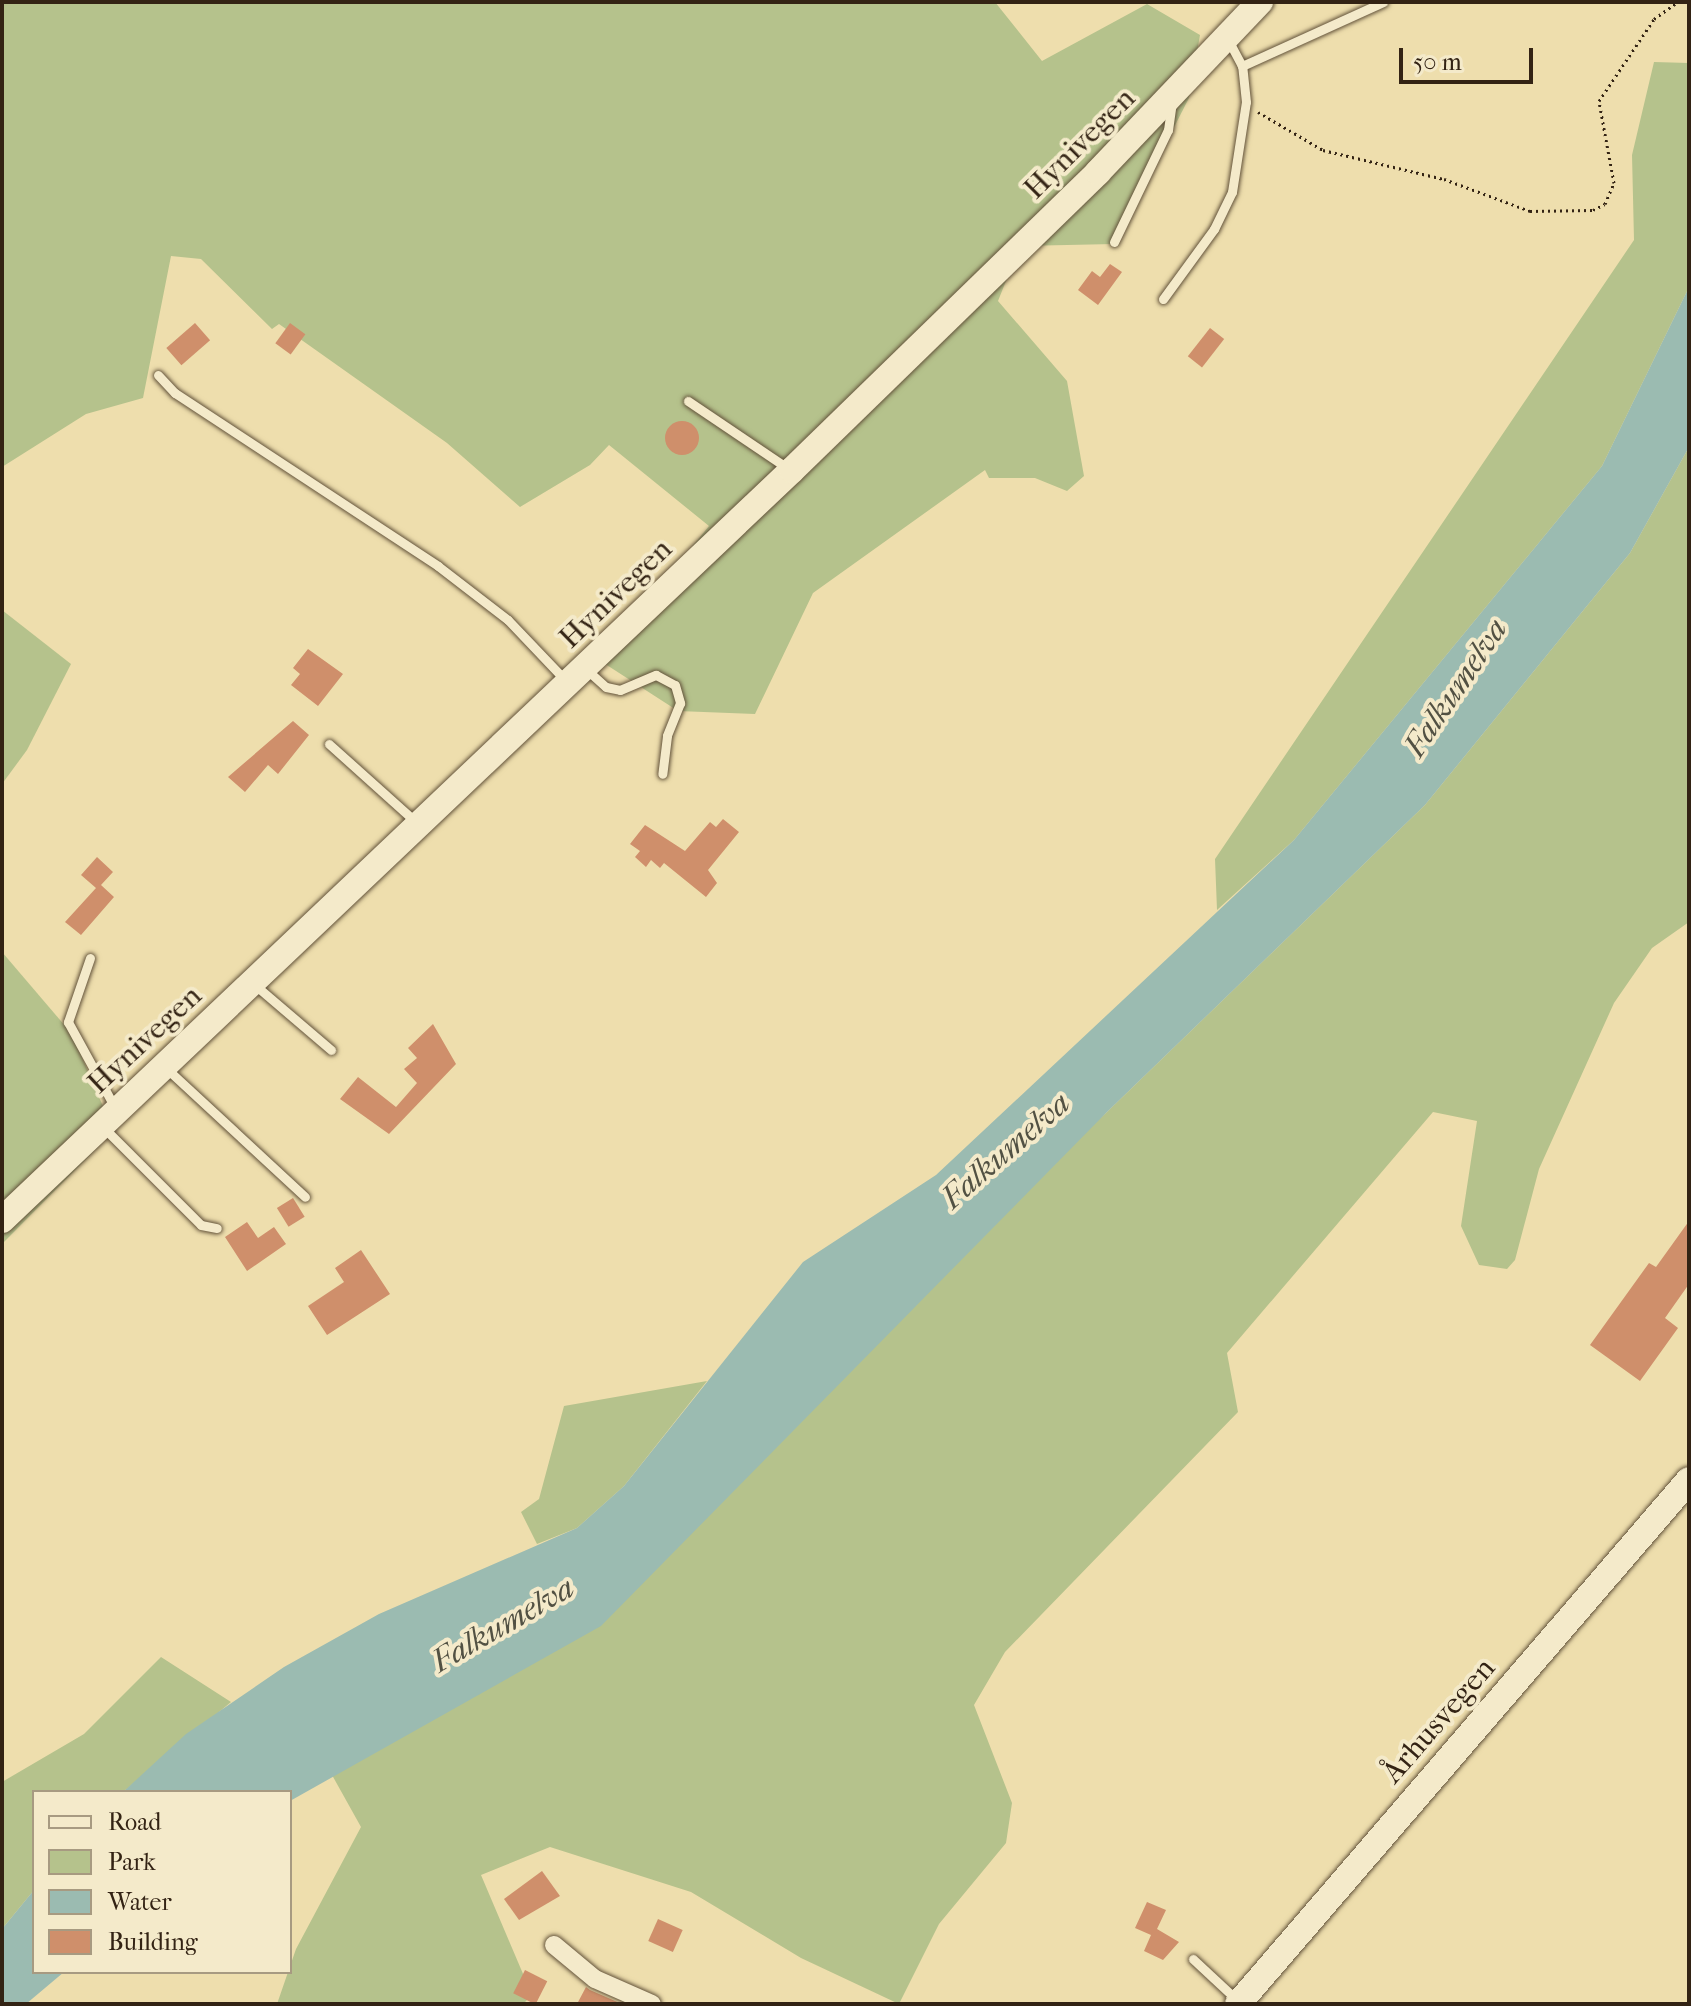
<!DOCTYPE html>
<meta charset="utf-8">
<style>
body{margin:0}
#map{position:relative;width:1691px;height:2006px;overflow:hidden;background:#eedead;font-family:"IM FELL French Canon",serif}
div>[style]{position:absolute}
[style*='--x']{left:calc(var(--x)*1px);top:calc(var(--y)*1px);width:calc(var(--w)*1px);rotate:calc(var(--a)*1deg)}
.green>*{inset:0;background:#b5c28c}
.water>*{inset:0;background:#9bbbb1}
.building>*{inset:0;background:#cf8f6b;transform-origin:0 0}
.round{border-radius:50%}
.path>*{height:3px;margin-top:-1.5px;transform-origin:0;background:repeating-linear-gradient(90deg,#332314 0 2px,transparent 0 6px)}
.roads{filter:drop-shadow(0 0 2px #62523a) drop-shadow(0 0 2px #62523a)}
.lane>*{height:9px;margin:-4.5px;padding:0 4.5px;transform-origin:4.5px;border-radius:4.5px;background:#f4eaca}
.street>*{height:18px;margin:-9px;padding:0 9px;transform-origin:9px;border-radius:9px;background:#f4eaca}
.secondary>*{height:26px;margin:-13px;padding:0 13px;transform-origin:13px;border-radius:13px;background:#f4eaca}
span{translate:-50% -50%;white-space:nowrap;text-align:center;line-height:1.15;-webkit-text-stroke:8px #f4eaca;paint-order:stroke}
.street-label{font-size:30px;color:#332314}
.water-label{font-size:32px;color:#525143;font-style:italic}
.frame{position:absolute;inset:0;border:4px solid #332314;pointer-events:none}
.legend{position:absolute;left:32px;top:1790px;width:260px;height:184px;box-sizing:border-box;background:#f4eaca;border:2px solid #a79a81;margin:0;padding:10px 14px;list-style:none;font-size:24px;color:#332314}
.legend li{display:flex;align-items:center;gap:16px;height:40px}
.legend b{width:40px;border:2px solid #a79a81}
.scale{position:absolute;left:1399px;top:48px;width:134px;height:36px;box-sizing:border-box;border:4px solid #332314;border-top:0;padding-left:10px;font-size:24px;line-height:28px;white-space:nowrap;color:#332314;-webkit-text-stroke:6px #f4eaca;paint-order:stroke}
</style>
<div id="map">
<div class="green">
<div style="clip-path:polygon(2px 2px,995px 2px,1042px 61px,1147px 4px,1200px 35px,1189px 98px,1114px 244px,1020px 246px,998px 301px,1067px 381px,1084px 476px,1067px 491px,1035px 478px,989px 478px,985px 470px,813px 593px,755px 714px,678px 711px,599px 660px,709px 526px,609px 445px,590px 465px,520px 507px,447px 443px,279px 324px,272px 329px,201px 259px,171px 256px,143px 398px,86px 414px,2px 467px)"></div>
<div style="clip-path:polygon(1654px 62px,1689px 63px,1689px 287px,1602px 466px,1294px 840px,1217px 910px,1215px 859px,1634px 240px,1632px 155px)"></div>
<div style="clip-path:polygon(1689px 447px,1689px 922px,1652px 948px,1614px 1003px,1539px 1169px,1515px 1260px,1507px 1269px,1479px 1265px,1461px 1226px,1477px 1121px,1433px 1112px,1227px 1353px,1238px 1412px,1005px 1652px,974px 1705px,1012px 1803px,1006px 1843px,939px 1924px,899px 2004px,801px 1958px,691px 1892px,550px 1847px,481px 1875px,532px 1995px,523px 2004px,277px 2004px,296px 1949px,361px 1827px,332px 1775px,386px 1742px,1106px 1113px,1425px 805px,1630px 553px)"></div>
<div style="clip-path:polygon(2px 610px,71px 664px,27px 750px,2px 784px)"></div>
<div style="clip-path:polygon(2px 952px,72px 1034px,108px 1118px,101px 1144px,2px 1244px)"></div>
<div style="clip-path:polygon(707px 1381px,624px 1486px,577px 1528px,537px 1544px,521px 1512px,539px 1499px,564px 1406px)"></div>
<div style="clip-path:polygon(161px 1657px,231px 1702px,123px 1792px,34px 1792px,34px 1890px,2px 1929px,2px 1782px,84px 1734px)"></div>
</div>
<div class="water">
<div style="clip-path:polygon(1689px 287px,1689px 447px,1630px 553px,1425px 805px,1106px 1113px,601px 1626px,290px 1801px,290px 1792px,123px 1792px,186px 1734px,284px 1667px,379px 1614px,577px 1528px,624px 1486px,803px 1262px,936px 1175px,1294px 840px,1602px 466px)"></div>
<div style="clip-path:polygon(34px 1890px,34px 1972px,64px 1972px,26px 2004px,2px 2004px,2px 1929px)"></div>
</div>
<div class="building">
<div style="clip-path:polygon(1110px 264px,1122px 272px,1098px 305px,1078px 290px,1092px 271px,1100px 277px)"></div>
<div style="left:195px;top:323px;width:23px;height:38px;rotate:49deg"></div>
<div style="left:290px;top:323px;width:19px;height:25px;rotate:36deg"></div>
<div style="left:1210px;top:328px;width:18px;height:36px;rotate:38deg"></div>
<div class="round" style="left:665px;top:421px;width:34px;height:34px"></div>
<div style="clip-path:polygon(308px 649px,343px 674px,318px 706px,291px 685px,300px 674px,293px 668px)"></div>
<div style="clip-path:polygon(293px 721px,309px 735px,278px 774px,268px 765px,245px 792px,228px 777px)"></div>
<div style="clip-path:polygon(723px 819px,739px 832px,708px 870px,717px 883px,706px 897px,664px 863px,660px 868px,651px 860px,646px 867px,635px 857px,640px 851px,630px 844px,645px 825px,685px 851px,710px 822px,716px 827px)"></div>
<div style="clip-path:polygon(97px 857px,113px 872px,101px 885px,114px 897px,81px 935px,65px 922px,96px 888px,81px 875px)"></div>
<div style="clip-path:polygon(433px 1024px,456px 1064px,389px 1134px,340px 1099px,358px 1077px,396px 1107px,417px 1083px,404px 1069px,417px 1058px,408px 1048px)"></div>
<div style="left:293px;top:1198px;width:22px;height:19px;rotate:58deg"></div>
<div style="clip-path:polygon(1689px 1221px,1689px 1284px,1665px 1318px,1678px 1328px,1640px 1381px,1590px 1345px,1649px 1263px,1656px 1267px)"></div>
<div style="clip-path:polygon(247px 1222px,258px 1238px,274px 1227px,286px 1244px,247px 1271px,225px 1237px)"></div>
<div style="clip-path:polygon(361px 1250px,390px 1294px,327px 1335px,308px 1306px,344px 1282px,335px 1268px)"></div>
<div style="clip-path:polygon(542px 1871px,560px 1896px,519px 1920px,504px 1899px)"></div>
<div style="clip-path:polygon(1147px 1902px,1166px 1910px,1157px 1929px,1179px 1942px,1163px 1960px,1144px 1951px,1151px 1935px,1135px 1928px)"></div>
<div style="left:658px;top:1919px;width:27px;height:24px;rotate:24deg"></div>
<div style="left:525px;top:1970px;width:25px;height:26px;rotate:27deg"></div>
<div style="clip-path:polygon(586px 1987px,590px 1990px,622px 2004px,577px 2004px)"></div>
</div>
<div class="path">
<div style="--x:1258;--y:112;--w:75;--a:30.3"></div>
<div style="--x:1323;--y:150;--w:124;--a:13.5"></div>
<div style="--x:1444;--y:179;--w:92;--a:20.4"></div>
<div style="--x:1530;--y:211;--w:63;--a:-0.9"></div>
<div style="--x:1593;--y:210;--w:13;--a:-27"></div>
<div style="--x:1605;--y:204;--w:23;--a:-67"></div>
<div style="--x:1614;--y:183;--w:83;--a:-100.4"></div>
<div style="--x:1599;--y:101;--w:99;--a:-56.1"></div>
<div style="--x:1654;--y:19;--w:29;--a:-36"></div>
</div>
<div class="roads">
<div class="lane">
<div style="--x:1242;--y:66;--w:155;--a:-24.4"></div>
<div style="--x:1114;--y:242;--w:124;--a:-64.3"></div>
<div style="--x:1168;--y:130;--w:28;--a:-82"></div>
<div style="--x:1163;--y:299;--w:87;--a:-53.9"></div>
<div style="--x:1214;--y:229;--w:41;--a:-64.1"></div>
<div style="--x:1232;--y:192;--w:91;--a:-81.2"></div>
<div style="--x:1246;--y:102;--w:36;--a:-96"></div>
<div style="--x:1242;--y:66;--w:30;--a:-118"></div>
<div style="--x:158;--y:375;--w:25;--a:47"></div>
<div style="--x:175;--y:393;--w:315;--a:33.3"></div>
<div style="--x:438;--y:566;--w:88;--a:37.6"></div>
<div style="--x:508;--y:620;--w:84;--a:46.4"></div>
<div style="--x:688;--y:401;--w:122;--a:34"></div>
<div style="--x:587;--y:670;--w:25;--a:42"></div>
<div style="--x:606;--y:687;--w:14;--a:12"></div>
<div style="--x:620;--y:690;--w:39;--a:-23"></div>
<div style="--x:656;--y:675;--w:21;--a:28"></div>
<div style="--x:675;--y:685;--w:19;--a:74"></div>
<div style="--x:680;--y:703;--w:35;--a:112"></div>
<div style="--x:667;--y:736;--w:38;--a:97"></div>
<div style="--x:329;--y:744;--w:118;--a:41.9"></div>
<div style="--x:90;--y:958;--w:68;--a:109"></div>
<div style="--x:68;--y:1022;--w:98;--a:61.3"></div>
<div style="--x:255;--y:985;--w:100;--a:40.5"></div>
<div style="--x:167;--y:1069;--w:188;--a:42.8"></div>
<div style="--x:104;--y:1128;--w:137;--a:45"></div>
<div style="--x:201;--y:1225;--w:16;--a:11"></div>
<div style="--x:1193;--y:1959;--w:60;--a:43"></div>
</div>
<div class="street">
<div style="--x:554;--y:1945;--w:53;--a:39.7"></div>
<div style="--x:595;--y:1979;--w:62;--a:23.7"></div>
</div>
<div class="secondary">
<div style="--x:2;--y:1220;--w:1089;--a:-43.51"></div>
<div style="--x:792;--y:470;--w:427;--a:-44.2"></div>
<div style="--x:1098;--y:172;--w:235;--a:-46.4"></div>
<div style="--x:1238;--y:2004;--w:691;--a:-49.28"></div>
</div>
</div>
<div class="street-label">
<span style="left:1080px;top:144px;rotate:-45deg">Hynivegen</span>
<span style="left:616px;top:594px;rotate:-44deg">Hynivegen</span>
<span style="left:145px;top:1040px;rotate:-43deg">Hynivegen</span>
<span style="left:1439px;top:1721px;rotate:-49deg">Århusvegen</span>
</div>
<div class="water-label">
<span style="left:1456px;top:688px;rotate:-56deg">Falkumelva</span>
<span style="left:1006px;top:1151px;rotate:-41deg">Falkumelva</span>
<span style="left:503px;top:1625px;rotate:-30deg">Falkumelva</span>
</div>
<div class="frame"></div>
<ul class="legend">
<li><b style="height:10px;background:#f4eaca"></b>Road</li>
<li><b style="height:22px;background:#b5c28c"></b>Park</li>
<li><b style="height:22px;background:#9bbbb1"></b>Water</li>
<li><b style="height:22px;background:#cf8f6b"></b>Building</li>
</ul>
<div class="scale">50 m</div>
</div>
